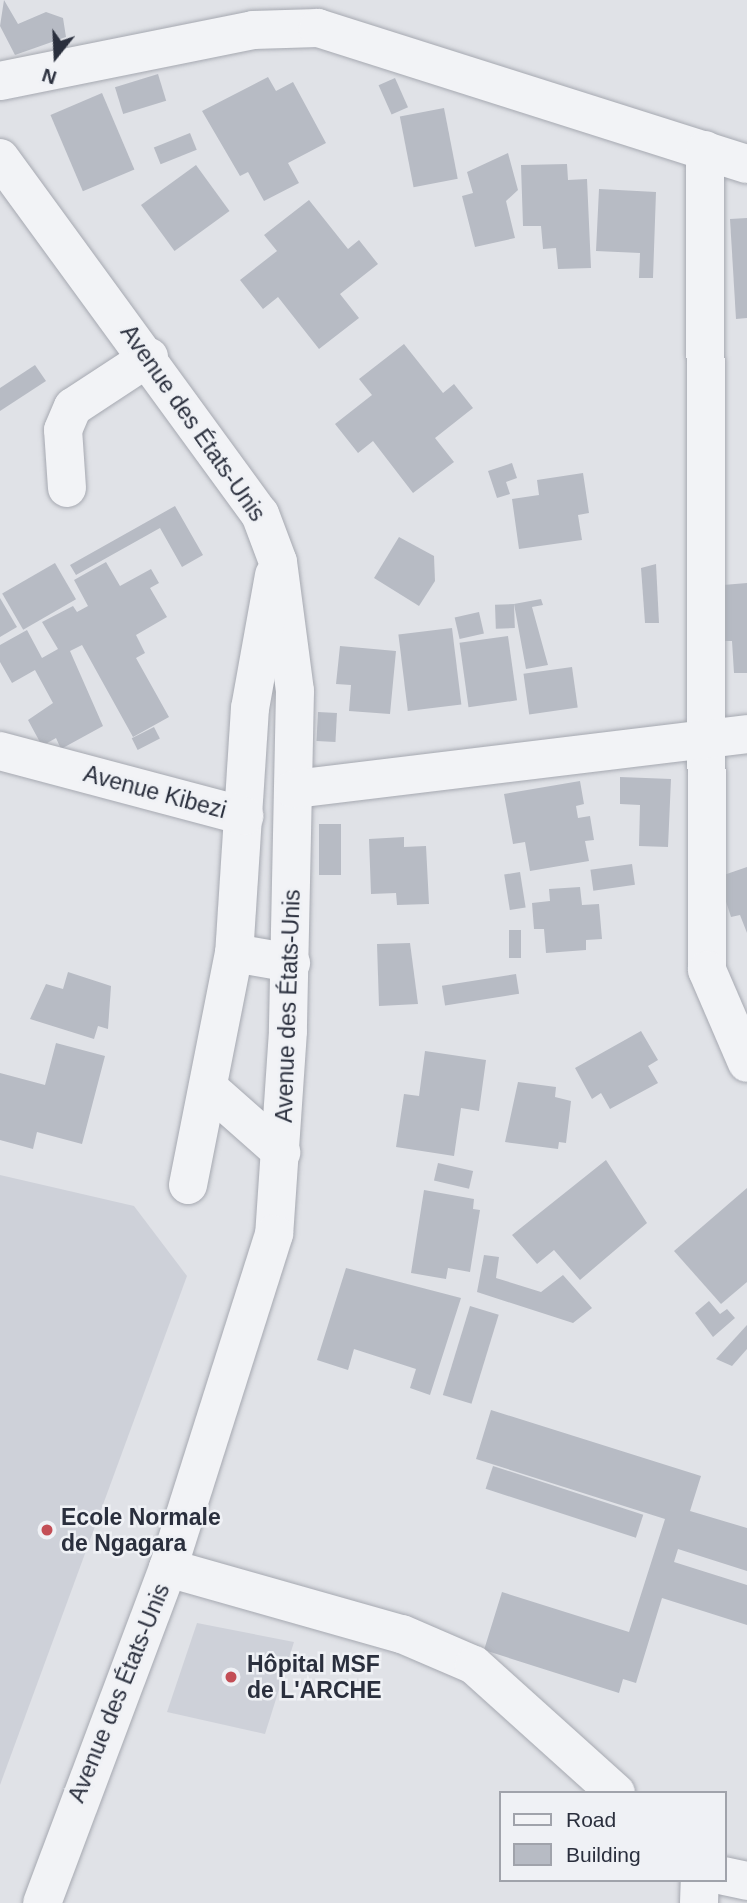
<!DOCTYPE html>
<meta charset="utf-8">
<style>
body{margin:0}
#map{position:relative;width:747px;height:1903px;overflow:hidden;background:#e0e2e7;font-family:Helvetica,sans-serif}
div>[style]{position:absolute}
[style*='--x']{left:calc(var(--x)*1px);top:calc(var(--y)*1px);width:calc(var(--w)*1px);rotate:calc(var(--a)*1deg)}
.built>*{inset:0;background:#ced1d9}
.building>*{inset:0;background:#b7bbc4;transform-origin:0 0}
.roads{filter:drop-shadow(0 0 2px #a6a9b1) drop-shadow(0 0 2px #a6a9b1)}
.minor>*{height:38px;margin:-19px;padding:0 19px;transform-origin:19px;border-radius:19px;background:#f2f3f6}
.dots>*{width:19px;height:19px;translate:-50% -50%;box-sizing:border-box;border:4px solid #eff1f5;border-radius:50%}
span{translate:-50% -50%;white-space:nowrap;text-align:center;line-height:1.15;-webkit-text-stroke:5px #eff1f5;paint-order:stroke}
.street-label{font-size:23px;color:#2a2f3d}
.poi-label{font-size:23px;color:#2a2f3d;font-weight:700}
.left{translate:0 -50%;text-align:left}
.legend{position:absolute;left:499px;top:1791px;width:228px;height:91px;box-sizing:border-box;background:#eff1f5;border:2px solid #a0a3ab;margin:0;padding:9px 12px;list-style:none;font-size:21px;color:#2a2f3d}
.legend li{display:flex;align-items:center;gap:14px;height:35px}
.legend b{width:35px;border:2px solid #a0a3ab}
.north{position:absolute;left:21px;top:21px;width:70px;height:70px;-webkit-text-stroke:5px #eff1f5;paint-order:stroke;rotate:198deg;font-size:19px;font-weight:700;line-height:28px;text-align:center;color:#2a2f3d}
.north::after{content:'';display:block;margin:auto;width:24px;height:32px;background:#2a2f3d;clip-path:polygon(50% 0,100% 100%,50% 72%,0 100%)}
</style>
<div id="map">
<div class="built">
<div style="clip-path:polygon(0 1175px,134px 1206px,187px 1276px,0 1785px)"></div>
<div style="clip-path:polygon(197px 1623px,294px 1642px,265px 1734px,167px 1712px)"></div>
</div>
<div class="building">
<div style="clip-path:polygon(4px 0,18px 24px,46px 12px,63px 18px,66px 37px,15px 55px,0 26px)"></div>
<div style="left:158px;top:74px;width:28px;height:45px;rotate:73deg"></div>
<div style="clip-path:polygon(268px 77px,276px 91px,293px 82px,326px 143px,288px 163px,299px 183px,264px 201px,248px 172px,240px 176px,202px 111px)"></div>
<div style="left:395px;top:78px;width:32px;height:18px;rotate:66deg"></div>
<div style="left:102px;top:93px;width:83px;height:56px;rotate:67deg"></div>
<div style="left:444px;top:108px;width:72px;height:45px;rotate:79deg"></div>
<div style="left:190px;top:133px;width:18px;height:39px;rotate:68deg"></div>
<div style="clip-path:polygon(508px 153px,518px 190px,506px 201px,515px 238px,475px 247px,462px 196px,473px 193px,467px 172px)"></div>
<div style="clip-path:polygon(567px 164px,568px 180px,587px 179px,591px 268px,558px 269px,556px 248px,543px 249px,541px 226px,523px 226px,521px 165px)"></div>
<div style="left:196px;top:165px;width:57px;height:68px;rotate:54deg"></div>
<div style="clip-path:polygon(599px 189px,656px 192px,653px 278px,639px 278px,640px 253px,596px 251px)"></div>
<div style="clip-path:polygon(309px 200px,348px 249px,359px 240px,378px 264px,340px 294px,359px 318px,319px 349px,278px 297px,263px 309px,240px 280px,277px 251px,264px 235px)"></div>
<div style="clip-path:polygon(747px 218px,747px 318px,736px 319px,730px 219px)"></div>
<div style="clip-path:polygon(404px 344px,443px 393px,454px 384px,473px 408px,435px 438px,454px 462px,413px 493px,373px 441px,358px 453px,335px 424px,372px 395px,359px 379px)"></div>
<div style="clip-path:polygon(35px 365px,46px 381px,0 411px,0 388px)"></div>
<div style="clip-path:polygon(512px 463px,517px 478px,506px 482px,510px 494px,497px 498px,488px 471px)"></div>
<div style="clip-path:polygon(583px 473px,589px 513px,578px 515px,582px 540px,519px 549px,512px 499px,539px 495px,537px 480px)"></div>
<div style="clip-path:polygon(175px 506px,203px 555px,182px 567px,160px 528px,76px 575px,70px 565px)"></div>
<div style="clip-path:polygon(399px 537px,434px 556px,435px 581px,419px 606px,374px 578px)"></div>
<div style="clip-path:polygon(106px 562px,120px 586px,151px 569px,159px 583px,150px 588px,167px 617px,136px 635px,145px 653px,136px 658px,169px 717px,133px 737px,82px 645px,70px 651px,103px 726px,61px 749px,56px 738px,42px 746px,28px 720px,53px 703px,35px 670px,12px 683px,0 662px,0 645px,27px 630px,42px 658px,58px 649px,42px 622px,73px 606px,77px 612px,88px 606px,74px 580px)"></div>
<div style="left:55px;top:563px;width:42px;height:61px;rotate:60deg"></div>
<div style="clip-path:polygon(656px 564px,659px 623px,645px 623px,641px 568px)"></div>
<div style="clip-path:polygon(747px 583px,747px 673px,734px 673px,732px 641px,724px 641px,723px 585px)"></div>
<div style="clip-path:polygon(0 598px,17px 627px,0 637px)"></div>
<div style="clip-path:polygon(541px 599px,543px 605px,532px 607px,548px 665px,526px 669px,514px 604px)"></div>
<div style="left:514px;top:604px;width:24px;height:19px;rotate:88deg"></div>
<div style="left:479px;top:612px;width:22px;height:25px;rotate:77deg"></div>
<div style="left:452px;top:628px;width:77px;height:54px;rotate:83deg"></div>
<div style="left:508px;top:636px;width:65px;height:49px;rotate:82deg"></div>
<div style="clip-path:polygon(340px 646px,396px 651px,390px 714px,349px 711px,351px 685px,336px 684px)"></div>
<div style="left:572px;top:667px;width:41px;height:49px;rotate:82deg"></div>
<div style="left:318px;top:712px;width:19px;height:29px;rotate:3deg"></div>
<div style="left:154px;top:727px;width:13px;height:25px;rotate:63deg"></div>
<div style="clip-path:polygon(620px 777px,671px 779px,668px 847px,639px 846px,640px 805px,620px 804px)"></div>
<div style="clip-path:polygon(580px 781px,584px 804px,576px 806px,578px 818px,590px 816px,594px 840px,585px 841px,589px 861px,530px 871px,525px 842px,513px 844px,504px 794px)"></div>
<div style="left:319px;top:824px;width:22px;height:51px"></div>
<div style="clip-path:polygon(404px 837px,404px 847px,426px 846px,429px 904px,397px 905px,396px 893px,371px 894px,369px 839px)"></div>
<div style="left:632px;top:864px;width:21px;height:42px;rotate:82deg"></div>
<div style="clip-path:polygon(747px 867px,747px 933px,740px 915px,731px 917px,718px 877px)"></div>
<div style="left:520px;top:872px;width:36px;height:16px;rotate:81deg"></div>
<div style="clip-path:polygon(580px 887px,582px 905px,599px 904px,602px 939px,586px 940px,586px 950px,546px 953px,544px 929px,534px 929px,532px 903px,550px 901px,549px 889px)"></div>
<div style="left:509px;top:930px;width:12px;height:28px"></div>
<div style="clip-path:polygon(410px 943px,418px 1004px,379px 1006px,377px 944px)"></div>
<div style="clip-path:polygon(68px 972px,111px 986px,108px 1029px,98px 1026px,94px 1039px,30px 1019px,46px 984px,63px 989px)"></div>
<div style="left:516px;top:974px;width:20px;height:75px;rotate:81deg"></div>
<div style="clip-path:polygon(641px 1031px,658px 1060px,648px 1066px,658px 1083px,610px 1109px,601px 1093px,592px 1099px,575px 1068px)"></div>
<div style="clip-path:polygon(56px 1043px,105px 1056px,82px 1144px,37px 1132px,33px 1149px,0 1140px,0 1073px,45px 1085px)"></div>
<div style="clip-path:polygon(425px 1051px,486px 1060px,479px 1111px,461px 1108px,454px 1156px,396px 1147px,404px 1094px,419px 1096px)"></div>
<div style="clip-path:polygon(518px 1082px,556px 1087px,555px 1097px,571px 1101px,566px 1143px,559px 1142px,558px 1149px,505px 1142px)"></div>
<div style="clip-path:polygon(606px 1160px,647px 1223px,580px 1280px,554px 1250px,537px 1264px,512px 1235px)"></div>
<div style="left:438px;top:1163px;width:36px;height:18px;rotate:13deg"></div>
<div style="clip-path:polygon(747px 1188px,747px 1282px,721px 1304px,674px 1251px)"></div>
<div style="clip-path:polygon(424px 1190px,474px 1199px,473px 1209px,480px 1210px,470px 1272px,448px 1268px,446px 1279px,411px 1273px)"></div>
<div style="clip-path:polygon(484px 1255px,499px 1257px,496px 1278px,541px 1292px,563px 1275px,592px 1308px,573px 1323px,477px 1292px)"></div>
<div style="clip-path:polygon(346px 1268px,461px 1298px,430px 1395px,410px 1388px,416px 1369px,354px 1349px,348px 1370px,317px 1360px)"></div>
<div style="clip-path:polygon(709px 1301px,720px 1314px,727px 1309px,735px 1318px,713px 1337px,695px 1313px)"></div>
<div style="left:470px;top:1306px;width:30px;height:93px;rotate:17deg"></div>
<div style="clip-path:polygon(747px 1325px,747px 1349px,732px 1366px,716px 1359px)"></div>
<div style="clip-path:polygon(491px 1410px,701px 1476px,690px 1511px,747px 1528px,747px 1571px,678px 1549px,674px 1562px,747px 1585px,747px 1625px,662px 1598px,636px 1683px,623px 1679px,619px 1693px,484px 1650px,502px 1592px,629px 1632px,665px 1519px,476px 1459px)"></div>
<div style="left:493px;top:1466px;width:158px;height:24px;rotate:18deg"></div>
</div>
<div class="roads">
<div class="minor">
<div style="--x:0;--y:81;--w:258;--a:-11.4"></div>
<div style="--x:253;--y:30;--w:65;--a:-1.8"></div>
<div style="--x:318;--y:28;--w:450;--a:17.6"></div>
<div style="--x:705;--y:150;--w:820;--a:89.86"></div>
<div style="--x:707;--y:970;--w:101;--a:66.7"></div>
<div style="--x:0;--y:158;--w:441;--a:53.9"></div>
<div style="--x:260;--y:514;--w:51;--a:69.4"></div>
<div style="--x:278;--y:562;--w:130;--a:82.5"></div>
<div style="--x:295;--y:691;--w:340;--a:91.2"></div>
<div style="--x:288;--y:1031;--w:203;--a:93.9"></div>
<div style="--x:274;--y:1234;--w:350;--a:107.6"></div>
<div style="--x:168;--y:1568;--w:358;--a:110.6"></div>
<div style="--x:67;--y:488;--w:58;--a:-93.9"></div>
<div style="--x:63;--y:430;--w:25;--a:-67"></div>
<div style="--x:73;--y:407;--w:91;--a:-33.3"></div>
<div style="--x:274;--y:575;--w:135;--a:100.2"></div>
<div style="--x:250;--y:708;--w:246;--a:93.7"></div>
<div style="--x:234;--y:953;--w:58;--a:10"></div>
<div style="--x:0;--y:751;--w:253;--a:14.9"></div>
<div style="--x:294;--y:789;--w:456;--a:-6.9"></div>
<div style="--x:211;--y:1090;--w:94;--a:41.5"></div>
<div style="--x:188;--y:1185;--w:237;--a:-78.8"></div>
<div style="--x:168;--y:1568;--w:243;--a:15.8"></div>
<div style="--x:402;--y:1634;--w:78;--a:23.3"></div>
<div style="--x:474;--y:1665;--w:191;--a:42"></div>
<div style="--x:724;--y:1876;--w:24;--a:12"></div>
<div style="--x:699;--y:1903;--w:23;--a:-88"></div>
</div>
</div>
<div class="dots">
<div style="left:47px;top:1530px;background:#c34e56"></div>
<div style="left:231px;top:1677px;background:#c34e56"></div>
</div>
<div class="street-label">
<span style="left:193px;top:423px;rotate:55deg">Avenue des États-Unis</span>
<span style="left:155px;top:792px;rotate:15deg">Avenue Kibezi</span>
<span style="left:288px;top:1006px;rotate:-88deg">Avenue des États-Unis</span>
<span style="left:119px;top:1693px;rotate:-68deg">Avenue des États-Unis</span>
</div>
<div class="poi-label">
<span class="left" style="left:61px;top:1530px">Ecole Normale<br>de Ngagara</span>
<span class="left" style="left:247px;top:1677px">Hôpital MSF<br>de L'ARCHE</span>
</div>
<ul class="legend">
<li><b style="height:9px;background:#f2f3f6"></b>Road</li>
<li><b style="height:19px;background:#b7bbc4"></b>Building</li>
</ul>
<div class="north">N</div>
</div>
